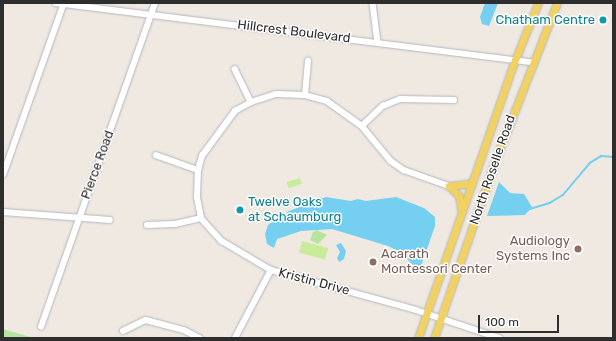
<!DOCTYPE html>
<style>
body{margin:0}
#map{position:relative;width:616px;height:341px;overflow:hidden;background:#efe9e1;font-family:Rubik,sans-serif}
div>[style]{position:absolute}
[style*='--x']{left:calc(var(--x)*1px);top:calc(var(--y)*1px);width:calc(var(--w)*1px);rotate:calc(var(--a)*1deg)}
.green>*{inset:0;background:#b6e59e}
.pitch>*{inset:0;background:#c9ec9a;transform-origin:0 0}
.water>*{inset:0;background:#75cff0}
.stream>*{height:1.5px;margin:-0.75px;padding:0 0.75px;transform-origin:0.75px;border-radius:0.75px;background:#75cff0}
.roads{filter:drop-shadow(0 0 1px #b4b7c1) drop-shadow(0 0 1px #b4b7c1)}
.minor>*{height:5.5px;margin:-2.75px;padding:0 2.75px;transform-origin:2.75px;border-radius:2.75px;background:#fff}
.major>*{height:7px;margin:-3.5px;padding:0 3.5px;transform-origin:3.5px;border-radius:3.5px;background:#f2d163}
.dots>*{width:11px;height:11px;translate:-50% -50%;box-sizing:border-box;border:2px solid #fff;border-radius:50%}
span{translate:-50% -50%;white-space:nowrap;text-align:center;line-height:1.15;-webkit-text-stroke:3px #fff;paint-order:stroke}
.culture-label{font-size:13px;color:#0d838f}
.right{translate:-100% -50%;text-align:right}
.left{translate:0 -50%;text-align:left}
.street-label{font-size:13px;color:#2e2e2e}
.education-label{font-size:13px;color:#785e54}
.frame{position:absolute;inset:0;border:4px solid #2e2e2e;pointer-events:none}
.scale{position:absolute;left:478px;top:315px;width:81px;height:18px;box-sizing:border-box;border:2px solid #2e2e2e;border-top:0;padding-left:5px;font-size:12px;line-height:14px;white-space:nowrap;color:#2e2e2e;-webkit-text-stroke:3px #fff;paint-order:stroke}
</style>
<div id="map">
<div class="green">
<div style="clip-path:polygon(317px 230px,327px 235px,318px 244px,310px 240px,313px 232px)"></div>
<div style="clip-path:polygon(3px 329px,34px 338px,3px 338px)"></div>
</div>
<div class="pitch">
<div style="left:300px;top:178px;width:6px;height:14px;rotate:72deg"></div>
<div style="left:302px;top:241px;width:27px;height:12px;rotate:15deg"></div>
</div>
<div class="water">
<div style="clip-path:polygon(485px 3px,498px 3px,489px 26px,482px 24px,480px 17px)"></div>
<div style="clip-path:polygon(499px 182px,510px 193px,524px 194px,532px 207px,525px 215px,487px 216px)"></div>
<div style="clip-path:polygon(326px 197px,351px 201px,358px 199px,366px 201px,396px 197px,424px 208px,435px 217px,435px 226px,421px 266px,415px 267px,400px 252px,388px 246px,332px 229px,301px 231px,277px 239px,274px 248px,267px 244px,265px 234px,268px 225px,289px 211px)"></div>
<div style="clip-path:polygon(341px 243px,346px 251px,344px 259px,339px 262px,337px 258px,340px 252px,336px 245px)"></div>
</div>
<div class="stream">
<div style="--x:530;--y:209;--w:21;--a:-17"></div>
<div style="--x:550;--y:203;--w:15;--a:-32"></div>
<div style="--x:563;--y:195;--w:42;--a:-49.8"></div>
<div style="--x:590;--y:163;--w:13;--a:-32"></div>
<div style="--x:601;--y:156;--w:12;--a:5"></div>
</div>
<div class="roads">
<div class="minor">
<div style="--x:56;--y:3;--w:480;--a:7.1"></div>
<div style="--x:373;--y:3;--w:40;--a:82.9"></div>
<div style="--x:235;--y:69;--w:37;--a:64"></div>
<div style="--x:305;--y:95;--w:34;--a:-85"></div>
<div style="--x:362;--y:126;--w:29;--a:-44"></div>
<div style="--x:383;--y:106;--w:18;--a:-22"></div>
<div style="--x:400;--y:99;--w:54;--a:1.1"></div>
<div style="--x:156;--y:155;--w:45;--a:19.7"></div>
<div style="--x:3;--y:175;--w:182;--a:-70.5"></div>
<div style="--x:3;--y:212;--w:107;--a:4.3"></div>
<div style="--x:201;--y:218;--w:21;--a:-101"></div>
<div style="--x:197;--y:197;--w:27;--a:-88"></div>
<div style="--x:198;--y:170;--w:15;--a:-74"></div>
<div style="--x:202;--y:156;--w:56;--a:-53.7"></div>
<div style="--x:235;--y:111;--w:18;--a:-29"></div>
<div style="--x:251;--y:102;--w:26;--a:-18"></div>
<div style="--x:276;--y:94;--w:29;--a:2"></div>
<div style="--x:305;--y:95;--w:23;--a:15"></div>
<div style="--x:327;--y:101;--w:43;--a:35.5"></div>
<div style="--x:362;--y:126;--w:45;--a:50.4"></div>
<div style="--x:391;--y:161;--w:16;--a:35"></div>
<div style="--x:404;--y:170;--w:48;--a:19.6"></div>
<div style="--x:201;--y:218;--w:31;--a:48"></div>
<div style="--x:222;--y:241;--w:57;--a:30.6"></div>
<div style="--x:271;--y:270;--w:150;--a:15.4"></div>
<div style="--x:416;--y:310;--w:88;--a:18.6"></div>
<div style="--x:147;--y:225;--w:28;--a:-2"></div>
<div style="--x:175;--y:224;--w:27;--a:-13"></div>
<div style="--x:41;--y:327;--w:343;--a:-70.6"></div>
<div style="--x:123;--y:331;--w:25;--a:-26"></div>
<div style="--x:146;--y:320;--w:39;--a:15"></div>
<div style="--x:184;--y:330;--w:18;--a:27"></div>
<div style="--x:235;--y:338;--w:77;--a:-62.1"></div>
</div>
<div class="major">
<div style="--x:449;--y:186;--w:14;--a:45"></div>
<div style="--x:459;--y:196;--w:13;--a:81"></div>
<div style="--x:449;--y:186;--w:23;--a:-7"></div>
<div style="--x:418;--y:338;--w:294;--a:-70.8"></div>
<div style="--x:515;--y:60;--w:61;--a:-68"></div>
<div style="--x:434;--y:338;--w:193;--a:-70.9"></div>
<div style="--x:497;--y:156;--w:164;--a:-68.6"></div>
</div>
</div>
<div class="dots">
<div style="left:603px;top:20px;background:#0f9aa8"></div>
<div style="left:240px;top:210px;background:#0f9aa8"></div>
<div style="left:578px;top:249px;background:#8d6e63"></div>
<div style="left:373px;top:262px;background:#8d6e63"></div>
</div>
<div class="culture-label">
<span class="right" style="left:595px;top:20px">Chatham Centre</span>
<span class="left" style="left:248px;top:210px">Twelve Oaks<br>at Schaumburg</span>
</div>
<div class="street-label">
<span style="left:294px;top:32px;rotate:7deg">Hillcrest Boulevard</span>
<span style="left:98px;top:165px;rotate:-70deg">Pierce Road</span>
<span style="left:493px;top:170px;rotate:-71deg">North Roselle Road</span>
<span style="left:314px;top:282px;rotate:15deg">Kristin Drive</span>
</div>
<div class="education-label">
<span class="right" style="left:570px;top:249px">Audiology<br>Systems Inc</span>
<span class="left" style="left:381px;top:262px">Acarath<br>Montessori Center</span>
</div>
<div class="frame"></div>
<div class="scale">100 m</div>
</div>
